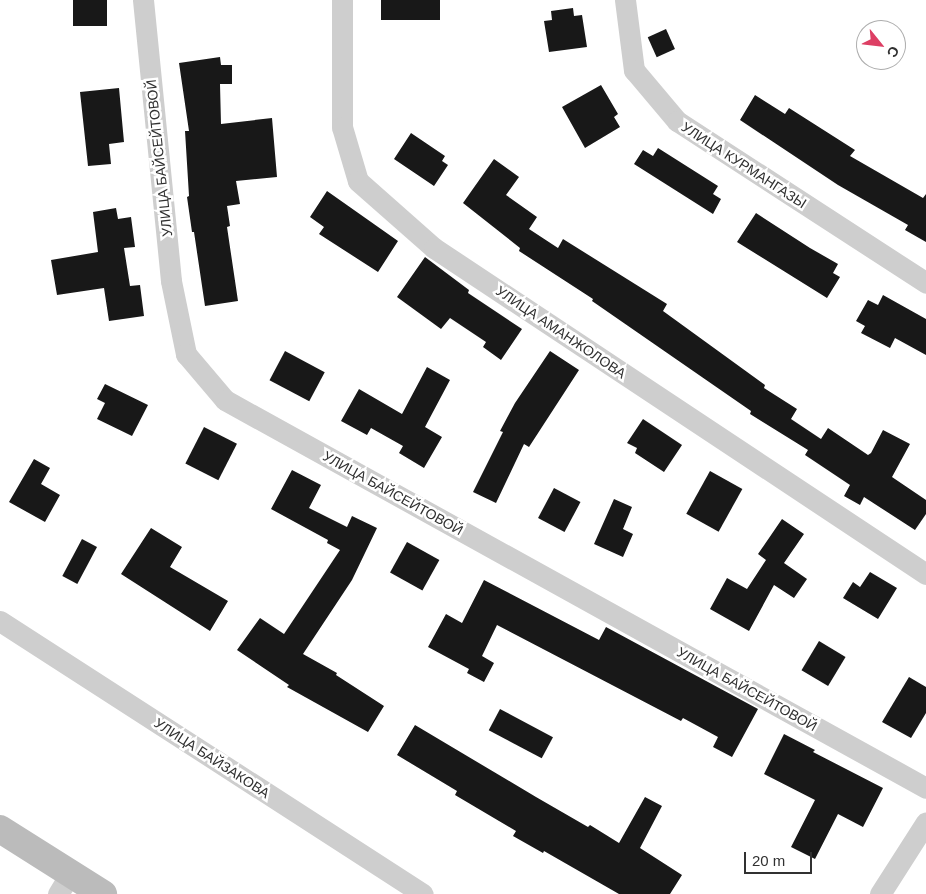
<!DOCTYPE html>
<meta charset="utf-8">
<style>
body{margin:0}
#map{position:relative;width:926px;height:894px;overflow:hidden;background:#fff;font-family:Helvetica,sans-serif}
div>[style]{position:absolute}
[style*='--x']{left:calc(var(--x)*1px);top:calc(var(--y)*1px);width:calc(var(--w)*1px);rotate:calc(var(--a)*1deg)}
.building>*{inset:0;background:#181818;transform-origin:0 0}
.street>*{height:21px;margin:-10.5px;padding:0 10.5px;transform-origin:10.5px;border-radius:10.5px;background:#cecece}
.secondary>*{height:28px;margin:-14px;padding:0 14px;transform-origin:14px;border-radius:14px;background:#bbb}
span{translate:-50% -50%;white-space:nowrap;text-align:center;line-height:1.15;-webkit-text-stroke:5px #fff;paint-order:stroke}
.street-label{font-size:14px;color:#313131}
.north{position:absolute;left:856px;top:20px;width:50px;height:50px;box-sizing:border-box;background:#fff;border:1px solid #adadad;border-radius:50%;rotate:119deg;font-size:14px;font-weight:700;line-height:20px;text-align:center;color:#313131}
.north::after{content:'';display:block;margin:auto;width:18px;height:22px;background:#dd3f64;clip-path:polygon(50% 0,100% 100%,50% 72%,0 100%)}
.scale{position:absolute;left:744px;top:852px;width:68px;height:22px;box-sizing:border-box;border:2px solid #313131;border-top:0;padding-left:6px;font-size:15px;line-height:18px;white-space:nowrap;color:#313131;-webkit-text-stroke:4px #fff;paint-order:stroke}
</style>
<div id="map">
<div class="building">
<div style="left:73px;top:0;width:34px;height:26px"></div>
<div style="left:381px;top:0;width:59px;height:20px"></div>
<div style="clip-path:polygon(573px 8px,574px 16px,582px 15px,587px 47px,549px 52px,544px 21px,552px 20px,551px 11px)"></div>
<div style="left:666px;top:29px;width:22px;height:20px;rotate:66deg"></div>
<div style="clip-path:polygon(220px 57px,221px 65px,232px 65px,232px 84px,220px 84px,221px 124px,272px 118px,277px 177px,236px 181px,240px 204px,227px 206px,230px 226px,227px 227px,238px 301px,205px 306px,194px 232px,192px 232px,187px 197px,189px 196px,185px 131px,189px 131px,179px 63px)"></div>
<div style="clip-path:polygon(601px 85px,618px 114px,614px 117px,620px 127px,585px 148px,562px 107px)"></div>
<div style="clip-path:polygon(119px 88px,124px 142px,109px 144px,111px 164px,88px 166px,80px 92px)"></div>
<div style="clip-path:polygon(755px 95px,785px 114px,789px 108px,855px 150px,850px 156px,923px 198px,926px 194px,926px 242px,905px 230px,908px 225px,838px 185px,740px 120px)"></div>
<div style="clip-path:polygon(411px 133px,445px 156px,442px 161px,448px 165px,434px 186px,394px 159px)"></div>
<div style="clip-path:polygon(658px 148px,718px 186px,713px 194px,721px 199px,713px 214px,634px 164px,643px 150px,653px 156px)"></div>
<div style="clip-path:polygon(494px 159px,519px 177px,506px 195px,537px 217px,529px 229px,558px 248px,563px 239px,667px 304px,663px 311px,765px 385px,764px 388px,797px 409px,791px 419px,821px 439px,828px 428px,868px 455px,871px 453px,883px 430px,910px 444px,892px 477px,926px 500px,926px 514px,915px 530px,864px 497px,860px 505px,844px 496px,850px 485px,805px 455px,808px 450px,750px 414px,751px 411px,592px 301px,593px 299px,519px 251px,520px 248px,463px 203px)"></div>
<div style="clip-path:polygon(327px 191px,398px 241px,378px 272px,319px 234px,324px 227px,310px 217px)"></div>
<div style="clip-path:polygon(116px 208px,118px 219px,131px 217px,135px 247px,124px 248px,130px 286px,140px 285px,144px 316px,109px 321px,104px 288px,57px 295px,51px 260px,98px 252px,93px 212px)"></div>
<div style="clip-path:polygon(756px 213px,810px 248px,838px 264px,833px 273px,840px 277px,827px 298px,737px 242px)"></div>
<div style="clip-path:polygon(425px 257px,469px 290px,468px 293px,522px 329px,501px 360px,483px 347px,486px 342px,450px 318px,441px 329px,397px 297px)"></div>
<div style="clip-path:polygon(883px 295px,926px 319px,926px 355px,895px 338px,890px 348px,861px 333px,865px 326px,856px 321px,868px 300px,878px 305px)"></div>
<div style="left:285px;top:351px;width:45px;height:33px;rotate:28deg"></div>
<div style="clip-path:polygon(550px 351px,579px 370px,529px 447px,524px 444px,496px 503px,473px 492px,503px 432px,500px 431px,515px 403px)"></div>
<div style="clip-path:polygon(427px 367px,450px 380px,425px 427px,442px 437px,424px 468px,399px 453px,403px 446px,371px 428px,367px 435px,341px 421px,359px 389px,402px 414px)"></div>
<div style="clip-path:polygon(105px 384px,148px 405px,132px 436px,97px 419px,105px 403px,97px 399px)"></div>
<div style="clip-path:polygon(643px 419px,682px 445px,664px 472px,635px 453px,637px 448px,627px 443px)"></div>
<div style="left:204px;top:427px;width:37px;height:41px;rotate:27deg"></div>
<div style="clip-path:polygon(34px 459px,50px 468px,41px 484px,60px 495px,45px 522px,9px 502px)"></div>
<div style="clip-path:polygon(292px 470px,321px 485px,309px 508px,347px 527px,352px 516px,377px 528px,352px 580px,303px 654px,337px 673px,336px 675px,384px 706px,368px 732px,287px 687px,289px 685px,237px 650px,260px 618px,284px 634px,340px 550px,327px 543px,328px 540px,271px 509px)"></div>
<div style="left:710px;top:471px;width:37px;height:49px;rotate:29deg"></div>
<div style="left:554px;top:488px;width:30px;height:34px;rotate:28deg"></div>
<div style="clip-path:polygon(614px 499px,632px 507px,623px 529px,633px 534px,623px 557px,594px 544px)"></div>
<div style="clip-path:polygon(782px 519px,804px 534px,784px 563px,807px 579px,794px 598px,774px 585px,749px 631px,710px 609px,727px 578px,747px 589px,766px 560px,758px 554px)"></div>
<div style="clip-path:polygon(151px 528px,182px 547px,170px 567px,228px 601px,210px 631px,121px 574px)"></div>
<div style="left:82px;top:539px;width:17px;height:42px;rotate:28deg"></div>
<div style="left:407px;top:542px;width:37px;height:35px;rotate:29deg"></div>
<div style="clip-path:polygon(870px 572px,897px 588px,878px 619px,843px 598px,853px 582px,860px 587px)"></div>
<div style="clip-path:polygon(484px 580px,599px 640px,606px 627px,758px 709px,732px 757px,713px 747px,718px 737px,683px 718px,681px 721px,497px 625px,482px 656px,494px 663px,484px 682px,467px 673px,469px 669px,428px 647px,446px 614px,462px 623px)"></div>
<div style="left:819px;top:641px;width:31px;height:34px;rotate:31deg"></div>
<div style="clip-path:polygon(909px 677px,926px 687px,926px 713px,911px 738px,882px 722px)"></div>
<div style="left:500px;top:709px;width:60px;height:24px;rotate:28deg"></div>
<div style="clip-path:polygon(415px 725px,536px 797px,588px 827px,590px 825px,619px 843px,645px 797px,662px 806px,640px 848px,682px 875px,670px 894px,619px 894px,544px 851px,543px 853px,513px 836px,516px 831px,455px 795px,457px 791px,397px 755px)"></div>
<div style="clip-path:polygon(784px 734px,815px 750px,813px 752px,883px 788px,863px 827px,838px 814px,815px 859px,791px 847px,815px 800px,764px 774px)"></div>
</div>
<div class="street">
<div style="--x:143;--y:0;--w:282;--a:84.3"></div>
<div style="--x:171;--y:281;--w:75;--a:78.4"></div>
<div style="--x:186;--y:354;--w:60;--a:49.7"></div>
<div style="--x:225;--y:400;--w:801;--a:28.96"></div>
<div style="--x:342;--y:0;--w:127;--a:90"></div>
<div style="--x:342;--y:127;--w:56;--a:73.5"></div>
<div style="--x:358;--y:181;--w:101;--a:41.4"></div>
<div style="--x:434;--y:248;--w:590;--a:33.53"></div>
<div style="--x:625;--y:0;--w:71;--a:82.7"></div>
<div style="--x:634;--y:70;--w:67;--a:49.9"></div>
<div style="--x:677;--y:121;--w:297;--a:33"></div>
<div style="--x:0;--y:621;--w:503;--a:32.84"></div>
<div style="--x:58;--y:894;--w:23;--a:-59"></div>
<div style="--x:880;--y:894;--w:85;--a:-57.4"></div>
</div>
<div class="secondary">
<div style="--x:0;--y:829;--w:122;--a:32.3"></div>
</div>
<div class="street-label">
<span style="left:159px;top:158px;rotate:-96deg">УЛИЦА БАЙСЕЙТОВОЙ</span>
<span style="left:744px;top:165px;rotate:33deg">УЛИЦА КУРМАНГАЗЫ</span>
<span style="left:561px;top:332px;rotate:34deg">УЛИЦА АМАНЖОЛОВА</span>
<span style="left:393px;top:493px;rotate:29deg">УЛИЦА БАЙСЕЙТОВОЙ</span>
<span style="left:747px;top:689px;rotate:29deg">УЛИЦА БАЙСЕЙТОВОЙ</span>
<span style="left:212px;top:758px;rotate:33deg">УЛИЦА БАЙЗАКОВА</span>
</div>
<div class="north">С</div>
<div class="scale">20 m</div>
</div>
